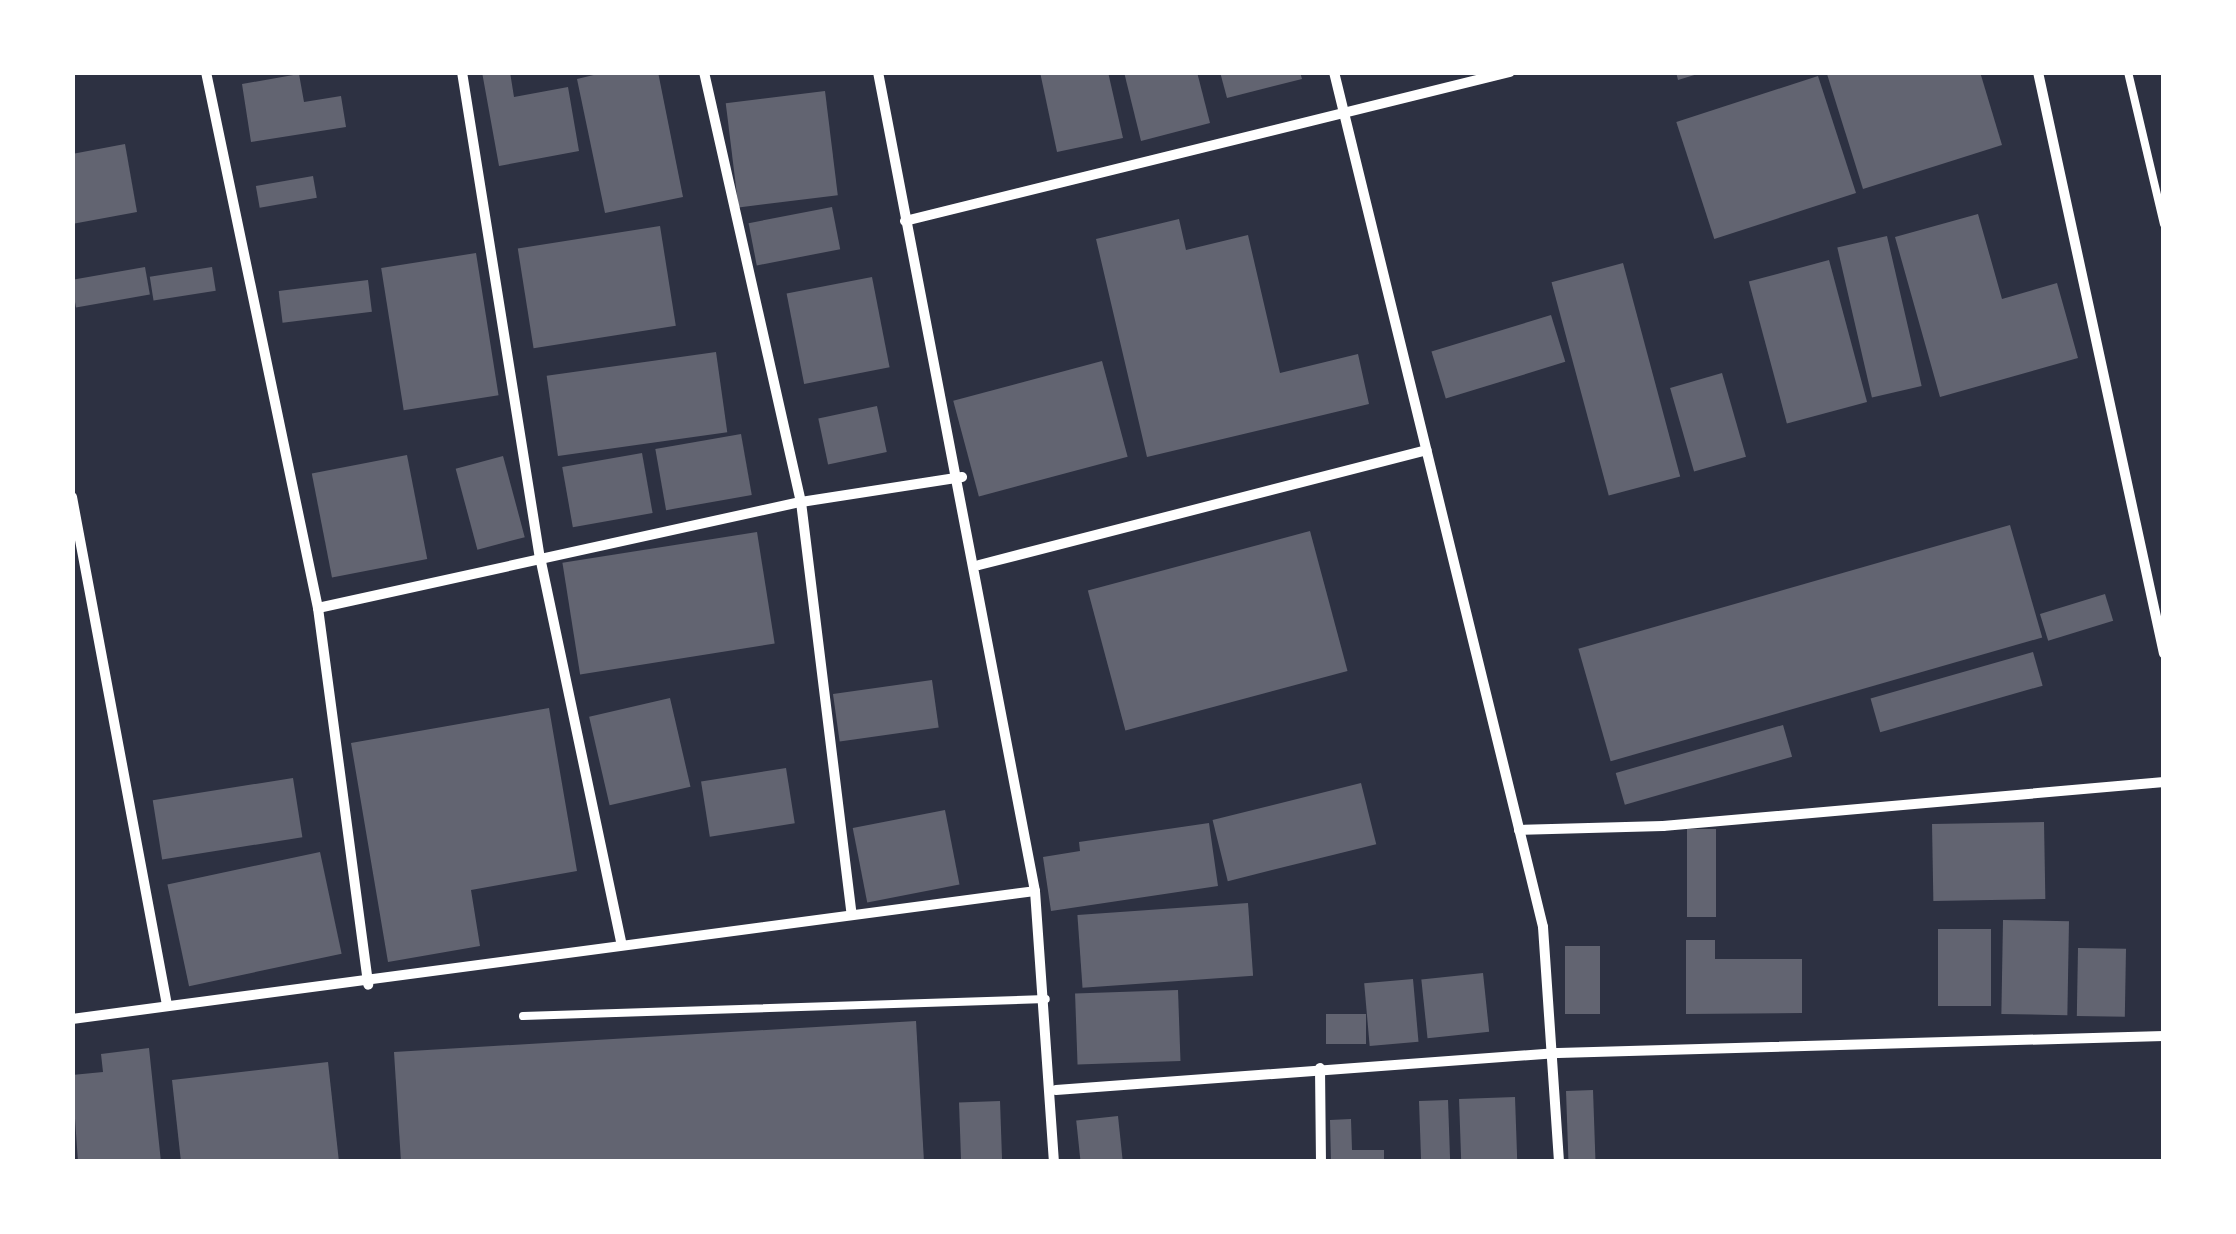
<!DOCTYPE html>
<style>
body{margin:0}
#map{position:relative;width:2236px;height:1234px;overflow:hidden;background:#2d3142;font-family:"IBM Plex Sans",sans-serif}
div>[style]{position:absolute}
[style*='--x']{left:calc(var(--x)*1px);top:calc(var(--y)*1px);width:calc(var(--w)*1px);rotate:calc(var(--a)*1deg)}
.building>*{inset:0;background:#626471;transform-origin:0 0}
.service>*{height:8px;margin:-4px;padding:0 4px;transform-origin:4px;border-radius:4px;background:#fff}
.minor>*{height:10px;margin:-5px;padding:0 5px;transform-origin:5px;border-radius:5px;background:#fff}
span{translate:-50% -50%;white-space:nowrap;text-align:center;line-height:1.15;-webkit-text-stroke:8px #fff;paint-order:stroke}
.frame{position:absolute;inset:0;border:75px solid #fff;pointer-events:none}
</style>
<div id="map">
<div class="building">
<div style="clip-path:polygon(482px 72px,510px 72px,514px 97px,568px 87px,579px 151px,499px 166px)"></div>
<div style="clip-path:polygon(606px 72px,658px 72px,683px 197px,605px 213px,577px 79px)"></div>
<div style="clip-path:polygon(1040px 72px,1108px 72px,1123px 138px,1057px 152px)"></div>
<div style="clip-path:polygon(1124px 72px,1197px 72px,1210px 123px,1141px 141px)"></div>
<div style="clip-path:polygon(1220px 72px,1300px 72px,1302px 79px,1227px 98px)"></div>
<div style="clip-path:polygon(1676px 72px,1701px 72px,1701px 73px,1678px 80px)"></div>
<div style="clip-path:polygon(1980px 72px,2002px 145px,1863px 189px,1827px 74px)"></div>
<div style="clip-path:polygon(299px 74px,304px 102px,341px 96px,346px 127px,251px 142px,242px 84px)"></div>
<div style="left:1818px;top:76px;width:123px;height:149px;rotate:72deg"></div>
<div style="left:825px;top:91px;width:105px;height:100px;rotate:83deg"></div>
<div style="clip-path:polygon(125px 144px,137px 212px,72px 224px,72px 154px)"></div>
<div style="left:313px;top:176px;width:22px;height:58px;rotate:80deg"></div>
<div style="left:832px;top:207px;width:43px;height:85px;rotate:79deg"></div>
<div style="clip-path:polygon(1978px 214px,2002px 299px,2057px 283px,2078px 358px,1940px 397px,1895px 237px)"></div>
<div style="clip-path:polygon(1179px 219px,1186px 250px,1248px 235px,1280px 373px,1358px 354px,1369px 404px,1147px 457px,1096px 239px)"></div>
<div style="left:660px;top:226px;width:101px;height:144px;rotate:81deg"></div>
<div style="left:1887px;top:236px;width:154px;height:51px;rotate:77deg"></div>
<div style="left:476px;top:253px;width:144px;height:96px;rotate:81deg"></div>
<div style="left:1829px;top:260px;width:147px;height:83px;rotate:75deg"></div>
<div style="left:1623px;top:263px;width:221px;height:74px;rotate:75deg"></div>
<div style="left:145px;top:267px;width:28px;height:75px;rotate:80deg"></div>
<div style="left:212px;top:267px;width:24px;height:63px;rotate:81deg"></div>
<div style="left:872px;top:277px;width:92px;height:87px;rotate:79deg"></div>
<div style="left:368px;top:280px;width:32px;height:90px;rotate:83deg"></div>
<div style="left:1551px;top:315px;width:49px;height:125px;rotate:73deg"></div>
<div style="left:716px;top:352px;width:81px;height:171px;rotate:82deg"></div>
<div style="left:1102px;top:361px;width:99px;height:154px;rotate:75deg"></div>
<div style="left:1722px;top:373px;width:87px;height:54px;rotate:74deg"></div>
<div style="left:877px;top:406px;width:47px;height:60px;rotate:78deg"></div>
<div style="left:741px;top:434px;width:62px;height:87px;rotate:80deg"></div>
<div style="left:642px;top:453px;width:61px;height:81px;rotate:80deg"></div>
<div style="left:407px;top:455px;width:106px;height:97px;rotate:79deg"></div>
<div style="left:503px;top:456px;width:84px;height:49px;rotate:75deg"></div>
<div style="left:2010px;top:525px;width:117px;height:449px;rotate:74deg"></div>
<div style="left:1310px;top:531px;width:145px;height:230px;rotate:75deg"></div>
<div style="left:757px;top:532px;width:113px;height:197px;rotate:81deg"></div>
<div style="left:2105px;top:594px;width:28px;height:68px;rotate:73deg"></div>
<div style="left:2033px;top:652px;width:35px;height:169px;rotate:74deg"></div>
<div style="left:932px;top:680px;width:48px;height:100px;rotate:82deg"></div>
<div style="left:670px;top:698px;width:91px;height:83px;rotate:77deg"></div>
<div style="clip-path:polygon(549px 708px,577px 871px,471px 890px,480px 946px,388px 962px,351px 743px)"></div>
<div style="left:1783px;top:725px;width:33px;height:174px;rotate:74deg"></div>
<div style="left:786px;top:768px;width:56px;height:86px;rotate:81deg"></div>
<div style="left:293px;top:778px;width:60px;height:142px;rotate:81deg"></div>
<div style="left:1361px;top:783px;width:63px;height:153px;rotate:76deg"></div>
<div style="left:945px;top:810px;width:76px;height:94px;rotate:79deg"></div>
<div style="left:2044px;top:822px;width:77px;height:112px;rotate:89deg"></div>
<div style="clip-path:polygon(1209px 823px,1218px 886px,1051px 911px,1043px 857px,1080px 851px,1079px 842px)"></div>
<div style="left:1687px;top:829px;width:29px;height:88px"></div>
<div style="left:320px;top:852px;width:104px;height:156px;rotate:78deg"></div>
<div style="left:1248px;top:903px;width:73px;height:171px;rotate:86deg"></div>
<div style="left:2003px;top:920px;width:66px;height:94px;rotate:1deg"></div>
<div style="left:1938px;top:929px;width:53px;height:77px"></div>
<div style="clip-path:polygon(1686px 940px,1715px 940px,1715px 959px,1802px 959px,1802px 1013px,1686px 1014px)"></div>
<div style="left:1565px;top:946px;width:35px;height:68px"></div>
<div style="left:2078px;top:948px;width:48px;height:68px;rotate:1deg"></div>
<div style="left:1483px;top:973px;width:59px;height:62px;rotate:84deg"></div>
<div style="left:1413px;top:979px;width:63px;height:49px;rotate:85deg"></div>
<div style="left:1178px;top:990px;width:71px;height:103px;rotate:88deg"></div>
<div style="left:1366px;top:1014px;width:30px;height:40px;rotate:90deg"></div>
<div style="clip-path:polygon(916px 1021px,924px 1162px,401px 1162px,394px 1052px)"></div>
<div style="clip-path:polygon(149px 1048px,161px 1162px,78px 1162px,72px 1075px,103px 1072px,101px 1054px)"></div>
<div style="clip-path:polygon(328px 1062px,339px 1162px,181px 1162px,172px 1080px)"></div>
<div style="left:1593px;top:1090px;width:72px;height:27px;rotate:88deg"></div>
<div style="left:1515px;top:1097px;width:65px;height:56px;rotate:88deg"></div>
<div style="left:1448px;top:1100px;width:62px;height:29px;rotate:88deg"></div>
<div style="left:1000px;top:1101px;width:60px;height:41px;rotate:88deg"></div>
<div style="left:1118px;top:1116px;width:46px;height:42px;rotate:84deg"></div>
<div style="clip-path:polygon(1351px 1119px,1352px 1150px,1384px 1150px,1384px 1162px,1331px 1162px,1330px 1120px)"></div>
</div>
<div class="service">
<div style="--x:2128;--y:72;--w:156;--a:76.7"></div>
<div style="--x:523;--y:1016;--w:523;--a:-1.86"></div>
</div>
<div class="minor">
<div style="--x:206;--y:72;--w:548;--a:78.2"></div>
<div style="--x:318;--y:608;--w:380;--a:82.4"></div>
<div style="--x:462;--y:72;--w:491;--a:80.9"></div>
<div style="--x:540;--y:557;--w:394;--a:78.1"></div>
<div style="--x:704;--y:72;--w:441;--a:77.3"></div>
<div style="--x:801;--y:502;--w:413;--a:83"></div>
<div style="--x:878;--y:72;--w:834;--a:79.15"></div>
<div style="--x:1035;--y:891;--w:272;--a:86"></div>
<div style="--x:1334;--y:72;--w:880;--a:76.26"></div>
<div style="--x:1543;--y:927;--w:236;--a:86.1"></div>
<div style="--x:2038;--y:72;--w:595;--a:77.78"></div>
<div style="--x:905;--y:221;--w:623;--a:-13.84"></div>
<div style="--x:72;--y:497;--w:517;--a:79.41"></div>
<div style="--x:979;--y:565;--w:462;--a:-14.4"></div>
<div style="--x:318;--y:608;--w:494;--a:-12.4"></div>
<div style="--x:801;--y:502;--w:163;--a:-8.8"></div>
<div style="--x:1519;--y:830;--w:144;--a:-1.6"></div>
<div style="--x:1663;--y:826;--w:503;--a:-5.02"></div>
<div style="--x:72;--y:1019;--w:971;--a:-7.57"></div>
<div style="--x:1320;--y:1068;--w:94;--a:89.4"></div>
<div style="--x:1056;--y:1090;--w:503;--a:-4.22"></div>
<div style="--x:1558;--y:1053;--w:606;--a:-1.61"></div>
</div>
<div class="frame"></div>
</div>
